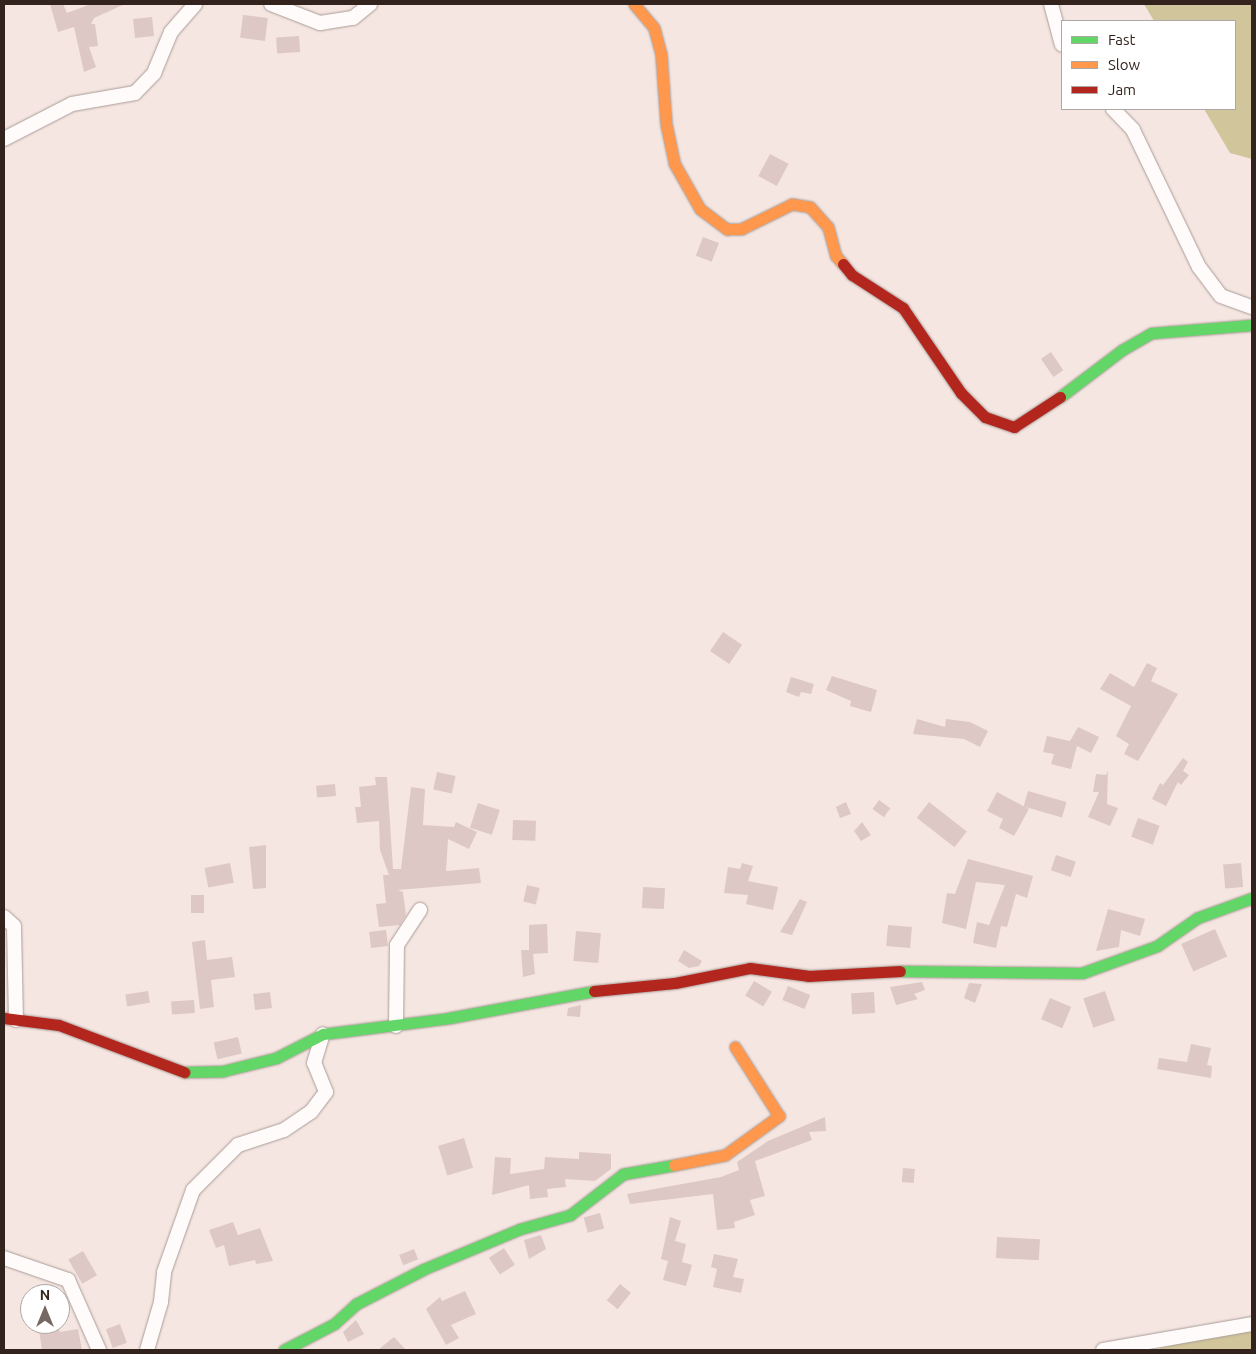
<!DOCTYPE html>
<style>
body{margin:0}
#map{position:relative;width:1256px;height:1354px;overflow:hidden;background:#f5e6e1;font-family:Ubuntu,sans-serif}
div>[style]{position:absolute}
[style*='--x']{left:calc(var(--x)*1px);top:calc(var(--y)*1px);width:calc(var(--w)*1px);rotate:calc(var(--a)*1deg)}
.forest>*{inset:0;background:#d1c59b}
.building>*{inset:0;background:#ddc8c5;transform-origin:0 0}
.roads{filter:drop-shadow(0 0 1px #aa9c97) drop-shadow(0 0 1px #aa9c97)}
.street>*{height:14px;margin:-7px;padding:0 7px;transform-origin:7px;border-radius:7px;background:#fefbfa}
.fast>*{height:11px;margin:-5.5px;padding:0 5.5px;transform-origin:5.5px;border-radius:5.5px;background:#63d668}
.slow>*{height:11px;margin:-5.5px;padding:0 5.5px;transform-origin:5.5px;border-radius:5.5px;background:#ff974d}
.jam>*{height:11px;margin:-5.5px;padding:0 5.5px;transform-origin:5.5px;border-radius:5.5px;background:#b3261e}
span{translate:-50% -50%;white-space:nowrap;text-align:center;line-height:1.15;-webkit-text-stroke:4px #fff;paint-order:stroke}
.frame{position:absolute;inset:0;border:5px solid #33231d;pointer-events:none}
.legend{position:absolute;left:1061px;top:20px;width:175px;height:90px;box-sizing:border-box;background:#fff;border:1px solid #ada7a5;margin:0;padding:6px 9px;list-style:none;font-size:15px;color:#33231d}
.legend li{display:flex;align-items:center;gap:10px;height:25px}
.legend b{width:25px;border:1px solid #ada7a5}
.north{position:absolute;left:20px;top:1284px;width:50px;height:50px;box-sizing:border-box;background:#fff;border:1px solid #ada7a5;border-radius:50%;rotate:0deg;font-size:14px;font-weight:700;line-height:20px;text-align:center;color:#33231d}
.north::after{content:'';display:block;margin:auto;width:18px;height:22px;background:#776762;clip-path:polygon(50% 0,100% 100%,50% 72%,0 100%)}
</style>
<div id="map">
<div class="forest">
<div style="clip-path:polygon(1144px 4px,1252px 4px,1252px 159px,1230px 153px,1204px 109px,1235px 109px,1235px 21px,1154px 21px)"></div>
<div style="clip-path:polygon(1252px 1328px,1252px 1350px,1159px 1350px,1160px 1348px)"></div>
</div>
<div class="building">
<div style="clip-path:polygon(50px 4px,63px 4px,67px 13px,91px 4px,125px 4px,94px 18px,91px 24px,95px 24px,98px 46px,89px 47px,96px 67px,84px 72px,74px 27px,58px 32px)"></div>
<div style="left:243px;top:15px;width:25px;height:23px;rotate:7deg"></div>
<div style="left:152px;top:17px;width:19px;height:19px;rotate:84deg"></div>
<div style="left:299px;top:36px;width:16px;height:23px;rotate:86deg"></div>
<div style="left:770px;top:154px;width:21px;height:25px;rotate:28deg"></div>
<div style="left:703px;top:237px;width:17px;height:20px;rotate:21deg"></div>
<div style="left:1051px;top:352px;width:22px;height:12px;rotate:56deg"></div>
<div style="left:723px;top:632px;width:23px;height:23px;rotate:34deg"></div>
<div style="clip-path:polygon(1147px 663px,1157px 668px,1151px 681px,1178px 694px,1138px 761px,1124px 754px,1129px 744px,1116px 736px,1131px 706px,1100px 689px,1110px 673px,1134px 687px)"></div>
<div style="clip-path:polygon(832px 676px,877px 690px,871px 712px,850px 706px,851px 701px,826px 690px)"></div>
<div style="clip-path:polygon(791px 677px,814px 684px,811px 694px,801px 692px,799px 697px,786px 692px)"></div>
<div style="clip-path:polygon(917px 719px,945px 727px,946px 719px,970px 722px,988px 731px,980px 747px,964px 739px,913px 734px)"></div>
<div style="clip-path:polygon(1078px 727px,1099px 737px,1091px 753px,1077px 746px,1071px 769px,1051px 764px,1054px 754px,1043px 752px,1047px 736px,1070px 741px)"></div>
<div style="clip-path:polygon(1183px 758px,1188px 762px,1183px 771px,1189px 775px,1181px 785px,1178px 782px,1166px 806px,1152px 799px,1160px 783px,1163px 785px)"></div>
<div style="clip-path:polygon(1108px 771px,1107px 804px,1118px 808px,1110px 826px,1088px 817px,1099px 792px,1093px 792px,1096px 774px,1106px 775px)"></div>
<div style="left:437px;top:772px;width:19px;height:18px;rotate:12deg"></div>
<div style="clip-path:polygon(375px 777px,387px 777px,393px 869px,401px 869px,411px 787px,425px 789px,423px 825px,454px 827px,456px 822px,477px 832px,469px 849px,448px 839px,446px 871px,479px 868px,481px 883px,398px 890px,403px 892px,406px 915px,400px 925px,379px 927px,376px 904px,386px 903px,383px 875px,389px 875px,380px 850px,379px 821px,357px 823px,355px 807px,361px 807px,359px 787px,376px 785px)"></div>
<div style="left:335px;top:784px;width:12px;height:19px;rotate:85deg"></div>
<div style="left:1028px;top:791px;width:40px;height:16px;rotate:16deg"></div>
<div style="clip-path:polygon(997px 792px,1029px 809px,1014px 836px,999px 828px,1003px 819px,987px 811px)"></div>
<div style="left:879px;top:800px;width:14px;height:11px;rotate:36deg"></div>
<div style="clip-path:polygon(846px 802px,851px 814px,840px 818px,836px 807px)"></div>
<div style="left:929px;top:802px;width:48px;height:20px;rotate:38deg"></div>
<div style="left:478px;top:803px;width:23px;height:26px;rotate:18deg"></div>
<div style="left:1138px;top:818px;width:23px;height:20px;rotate:20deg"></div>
<div style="left:513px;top:820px;width:23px;height:20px;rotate:2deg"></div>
<div style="clip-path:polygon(862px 822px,871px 835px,861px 841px,854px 831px)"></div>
<div style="clip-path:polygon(266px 845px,266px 888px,253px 889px,249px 847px)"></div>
<div style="left:1056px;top:855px;width:21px;height:16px;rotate:19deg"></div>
<div style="clip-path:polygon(968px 859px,1033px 876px,1027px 898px,1016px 894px,1007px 927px,1001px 926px,996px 948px,973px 943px,977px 922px,989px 925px,1005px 885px,976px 882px,966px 929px,942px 923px,947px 893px,955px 894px)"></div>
<div style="left:230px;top:863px;width:20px;height:26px;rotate:79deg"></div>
<div style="clip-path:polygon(742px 863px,753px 866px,748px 881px,778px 887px,773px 910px,746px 904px,748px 895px,724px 893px,728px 867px,740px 869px)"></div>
<div style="left:1241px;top:863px;width:24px;height:18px;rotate:85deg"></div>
<div style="left:527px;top:885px;width:13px;height:17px;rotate:13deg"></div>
<div style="left:643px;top:887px;width:22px;height:21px;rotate:3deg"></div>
<div style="left:191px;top:895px;width:13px;height:18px"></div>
<div style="clip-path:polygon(800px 899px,807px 902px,792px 935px,780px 932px)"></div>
<div style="clip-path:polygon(1108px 909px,1145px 919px,1140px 936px,1121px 930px,1119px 947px,1096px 951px)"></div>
<div style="clip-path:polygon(547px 924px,548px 953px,533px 954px,535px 974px,523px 977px,521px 950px,529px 950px,529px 925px)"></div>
<div style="left:888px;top:925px;width:24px;height:21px;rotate:5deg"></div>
<div style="left:1215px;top:929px;width:30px;height:37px;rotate:66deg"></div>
<div style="left:386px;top:930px;width:16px;height:17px;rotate:83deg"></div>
<div style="left:576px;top:931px;width:25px;height:30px;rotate:5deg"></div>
<div style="clip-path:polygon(205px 940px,207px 960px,232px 957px,235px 977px,211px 980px,214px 1007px,200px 1009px,192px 942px)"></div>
<div style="clip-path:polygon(684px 950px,702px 961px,699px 966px,689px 968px,678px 961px)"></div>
<div style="left:754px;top:981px;width:21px;height:17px;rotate:31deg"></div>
<div style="clip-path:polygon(922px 982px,925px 990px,914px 994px,918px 999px,896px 1005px,890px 987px)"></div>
<div style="clip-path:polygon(969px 983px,982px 984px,975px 1003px,964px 998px)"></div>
<div style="left:788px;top:986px;width:24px;height:15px;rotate:22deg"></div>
<div style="left:148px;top:991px;width:12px;height:23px;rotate:81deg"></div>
<div style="left:1105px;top:991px;width:31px;height:23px;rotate:71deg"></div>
<div style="left:270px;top:992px;width:16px;height:17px;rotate:83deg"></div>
<div style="left:874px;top:992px;width:21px;height:23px;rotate:87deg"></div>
<div style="left:1050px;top:998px;width:23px;height:23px;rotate:23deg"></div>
<div style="left:194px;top:1000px;width:13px;height:23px;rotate:86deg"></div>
<div style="clip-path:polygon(581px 1005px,580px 1017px,567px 1016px,568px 1008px)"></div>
<div style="left:238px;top:1037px;width:17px;height:25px;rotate:77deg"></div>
<div style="clip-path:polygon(1191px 1044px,1211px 1048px,1207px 1065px,1212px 1066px,1211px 1078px,1157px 1069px,1159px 1058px,1187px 1062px)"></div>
<div style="clip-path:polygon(825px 1117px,826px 1131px,809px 1132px,812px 1140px,755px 1161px,765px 1196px,750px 1200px,755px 1215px,734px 1222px,735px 1228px,717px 1230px,713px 1194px,630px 1204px,627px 1194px,721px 1177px,739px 1170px,737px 1162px,768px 1141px)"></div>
<div style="left:464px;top:1138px;width:31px;height:27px;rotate:73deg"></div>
<div style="clip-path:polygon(579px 1152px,611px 1154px,611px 1169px,595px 1181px,565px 1179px,566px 1187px,547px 1189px,548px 1197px,530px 1199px,529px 1185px,492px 1195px,495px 1157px,511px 1158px,510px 1174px,544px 1169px,545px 1157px,579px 1159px)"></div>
<div style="left:903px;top:1168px;width:12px;height:14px;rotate:5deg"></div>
<div style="left:600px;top:1213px;width:16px;height:17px;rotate:75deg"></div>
<div style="clip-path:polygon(670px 1217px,681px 1221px,675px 1241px,686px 1244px,682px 1262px,692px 1265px,686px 1286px,663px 1280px,668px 1261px,661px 1259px)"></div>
<div style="clip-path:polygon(233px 1222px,238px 1235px,260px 1228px,273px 1261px,256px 1264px,255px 1260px,229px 1266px,224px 1245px,216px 1248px,209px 1230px)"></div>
<div style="clip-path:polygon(541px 1235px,546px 1249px,529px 1259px,524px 1240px)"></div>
<div style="left:997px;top:1237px;width:43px;height:21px;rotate:3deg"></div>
<div style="left:504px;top:1248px;width:20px;height:18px;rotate:57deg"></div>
<div style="left:414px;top:1249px;width:11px;height:16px;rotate:68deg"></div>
<div style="left:83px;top:1251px;width:28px;height:17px;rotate:60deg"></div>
<div style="clip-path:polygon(714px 1254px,738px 1259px,733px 1277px,744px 1279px,741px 1293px,713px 1287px,717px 1269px,711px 1267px)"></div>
<div style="left:620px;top:1284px;width:14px;height:21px;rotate:39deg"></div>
<div style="clip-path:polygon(465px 1291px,476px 1314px,451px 1325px,459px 1338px,446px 1345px,426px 1309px,440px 1297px,442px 1301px)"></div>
<div style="clip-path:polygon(356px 1320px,364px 1334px,348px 1342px,343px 1332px)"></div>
<div style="left:120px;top:1324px;width:20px;height:15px;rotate:70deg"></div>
<div style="clip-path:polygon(59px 1328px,60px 1332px,78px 1329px,82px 1350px,42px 1350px,39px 1330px)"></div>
<div style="clip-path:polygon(394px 1337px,406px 1350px,378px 1350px,390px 1340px)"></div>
</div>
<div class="roads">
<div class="street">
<div style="--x:271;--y:4;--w:53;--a:21.2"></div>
<div style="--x:320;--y:23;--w:33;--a:-9"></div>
<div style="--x:353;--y:18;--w:22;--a:-39"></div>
<div style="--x:1051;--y:4;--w:42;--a:75"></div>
<div style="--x:1113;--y:109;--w:29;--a:46"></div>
<div style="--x:1133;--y:130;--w:152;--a:64.3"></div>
<div style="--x:1199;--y:267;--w:36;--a:53"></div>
<div style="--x:1221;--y:296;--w:33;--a:20"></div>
<div style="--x:4;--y:139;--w:76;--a:-27.2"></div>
<div style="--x:72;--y:104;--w:64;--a:-9.9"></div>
<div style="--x:135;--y:93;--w:28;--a:-46"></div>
<div style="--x:154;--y:73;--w:44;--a:-67.5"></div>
<div style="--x:171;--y:32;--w:37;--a:-49"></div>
<div style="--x:4;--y:917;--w:13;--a:42"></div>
<div style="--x:14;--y:926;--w:94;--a:88.8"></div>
<div style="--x:396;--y:1026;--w:81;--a:-89.3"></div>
<div style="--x:397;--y:945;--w:42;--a:-56.7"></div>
<div style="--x:4;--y:1258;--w:68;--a:19"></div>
<div style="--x:68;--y:1280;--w:77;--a:66.1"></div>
<div style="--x:147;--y:1350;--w:50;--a:-73.7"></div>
<div style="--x:161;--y:1302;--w:30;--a:-84"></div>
<div style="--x:164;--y:1272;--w:87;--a:-70.5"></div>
<div style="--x:193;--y:1190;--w:64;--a:-45"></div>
<div style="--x:238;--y:1145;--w:48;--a:-18.1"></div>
<div style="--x:284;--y:1130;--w:32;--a:-34"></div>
<div style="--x:311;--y:1112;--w:25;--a:-53"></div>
<div style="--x:326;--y:1092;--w:31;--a:-112"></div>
<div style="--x:314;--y:1063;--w:30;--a:-73"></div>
<div style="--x:1103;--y:1350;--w:151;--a:-9.9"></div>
</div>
<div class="fast">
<div style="--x:1060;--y:397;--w:78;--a:-37.2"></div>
<div style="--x:1122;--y:350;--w:34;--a:-30"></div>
<div style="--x:1152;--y:333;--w:100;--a:-4.6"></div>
<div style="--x:900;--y:971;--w:182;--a:0.6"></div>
<div style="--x:1082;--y:973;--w:80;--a:-19.8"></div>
<div style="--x:1157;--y:946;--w:49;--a:-35"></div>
<div style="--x:1197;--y:918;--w:59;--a:-20"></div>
<div style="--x:184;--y:1072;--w:39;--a:-1"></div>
<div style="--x:223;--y:1071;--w:55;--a:-13.8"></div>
<div style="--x:276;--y:1058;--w:53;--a:-27.1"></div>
<div style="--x:323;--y:1034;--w:127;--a:-7.2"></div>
<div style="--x:449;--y:1018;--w:147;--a:-10.5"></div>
<div style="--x:284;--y:1350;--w:56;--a:-27.5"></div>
<div style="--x:334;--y:1324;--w:30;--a:-42"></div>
<div style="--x:356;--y:1304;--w:76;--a:-27.2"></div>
<div style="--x:424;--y:1269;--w:104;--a:-22.6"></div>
<div style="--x:520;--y:1229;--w:52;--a:-15.6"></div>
<div style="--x:570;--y:1215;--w:67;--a:-37.7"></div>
<div style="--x:623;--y:1174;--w:52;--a:-10"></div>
</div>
<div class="slow">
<div style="--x:634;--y:4;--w:31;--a:50"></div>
<div style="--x:654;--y:28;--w:27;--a:75"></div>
<div style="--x:661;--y:54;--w:70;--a:85.9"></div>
<div style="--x:666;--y:124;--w:40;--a:78"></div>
<div style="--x:674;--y:163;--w:53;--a:60.5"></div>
<div style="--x:700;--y:209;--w:34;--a:37"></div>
<div style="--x:727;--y:229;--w:14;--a:0"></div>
<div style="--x:741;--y:229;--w:57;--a:-26.1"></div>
<div style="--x:792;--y:204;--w:18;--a:9"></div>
<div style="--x:810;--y:207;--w:27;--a:48"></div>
<div style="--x:828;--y:227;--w:30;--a:75"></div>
<div style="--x:836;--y:256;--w:11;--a:49"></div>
<div style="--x:674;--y:1165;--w:52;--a:-11.1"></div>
<div style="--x:725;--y:1155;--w:67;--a:-35.8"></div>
<div style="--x:779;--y:1116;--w:82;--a:-122.5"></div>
</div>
<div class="jam">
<div style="--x:843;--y:264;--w:14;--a:51"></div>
<div style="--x:852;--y:275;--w:61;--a:32.9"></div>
<div style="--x:903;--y:308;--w:103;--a:55.7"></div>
<div style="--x:961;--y:393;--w:34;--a:45"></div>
<div style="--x:985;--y:417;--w:31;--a:19"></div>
<div style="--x:1014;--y:427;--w:55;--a:-33.1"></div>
<div style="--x:594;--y:991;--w:81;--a:-5.6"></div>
<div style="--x:675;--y:983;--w:76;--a:-11.3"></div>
<div style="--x:750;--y:968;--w:60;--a:7.7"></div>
<div style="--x:809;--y:976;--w:91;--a:-3.1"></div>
<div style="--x:4;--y:1018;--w:55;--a:7.3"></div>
<div style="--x:59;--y:1025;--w:134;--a:20.6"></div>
</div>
</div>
<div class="frame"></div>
<ul class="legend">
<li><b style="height:6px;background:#63d668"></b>Fast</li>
<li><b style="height:6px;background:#ff974d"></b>Slow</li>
<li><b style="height:6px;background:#b3261e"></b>Jam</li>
</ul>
<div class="north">N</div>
</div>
